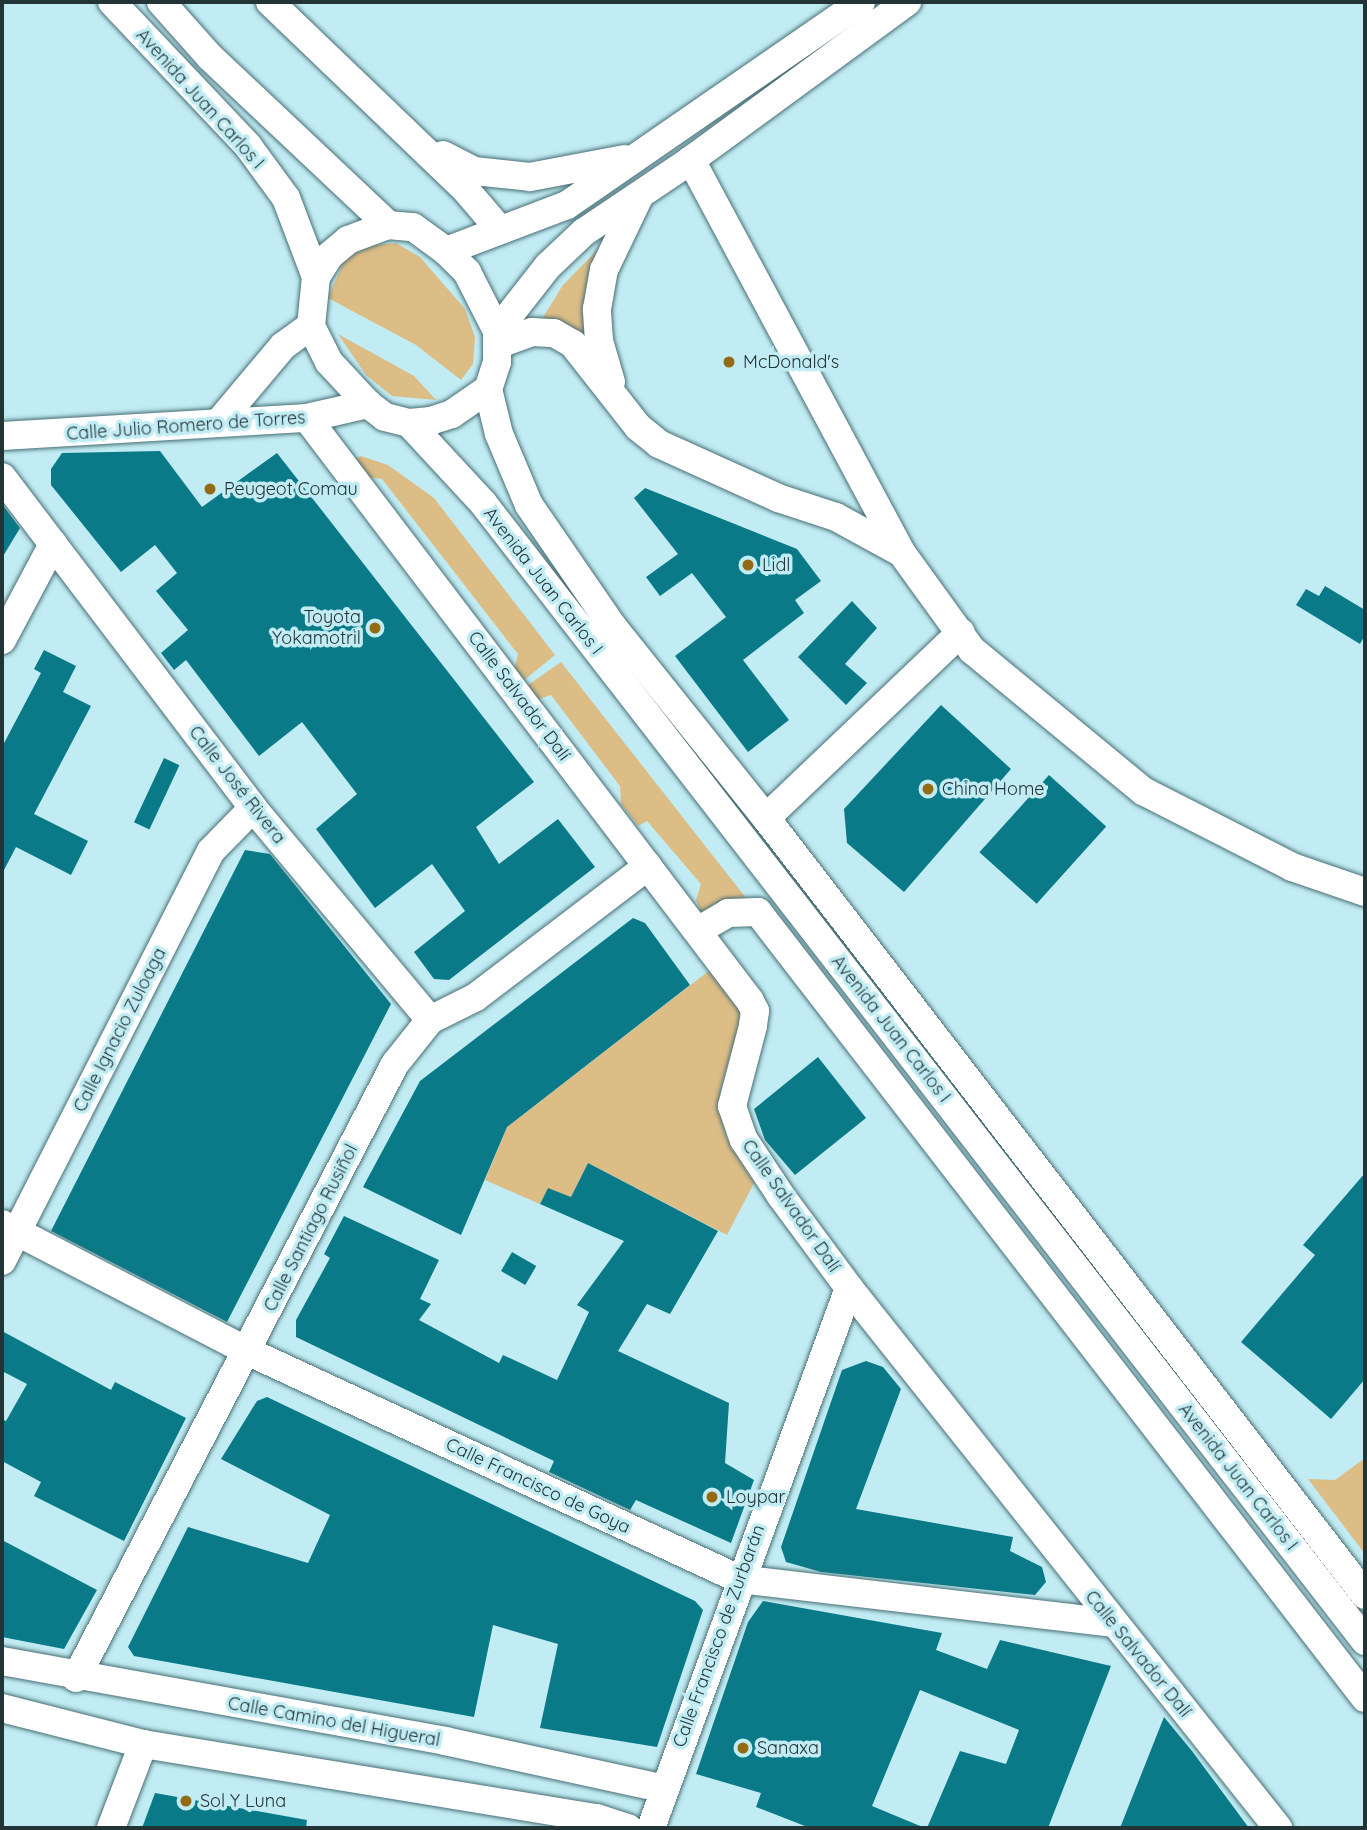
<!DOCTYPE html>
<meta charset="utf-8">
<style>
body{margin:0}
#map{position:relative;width:1367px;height:1830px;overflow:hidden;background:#c1ecf3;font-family:Quicksand,sans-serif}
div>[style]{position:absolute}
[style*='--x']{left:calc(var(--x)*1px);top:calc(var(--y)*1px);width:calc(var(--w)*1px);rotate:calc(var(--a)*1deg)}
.green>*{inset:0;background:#dcbd86}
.building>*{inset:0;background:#0a7a88;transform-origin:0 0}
.roads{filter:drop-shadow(0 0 2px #486e75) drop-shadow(0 0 2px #486e75)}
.minor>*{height:28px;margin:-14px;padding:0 14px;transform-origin:14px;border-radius:14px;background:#fff}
.dots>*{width:19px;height:19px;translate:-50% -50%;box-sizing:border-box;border:4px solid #c1ecf3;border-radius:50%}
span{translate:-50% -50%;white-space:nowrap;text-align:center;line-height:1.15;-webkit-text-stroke:7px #c1ecf3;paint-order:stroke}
.street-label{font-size:18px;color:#233437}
.poi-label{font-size:18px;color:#233437}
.left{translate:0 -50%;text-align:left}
.right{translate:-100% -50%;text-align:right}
.frame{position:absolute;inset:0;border:4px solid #233437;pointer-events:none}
</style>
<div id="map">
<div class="green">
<div style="clip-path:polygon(396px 243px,420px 257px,465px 309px,475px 337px,473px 364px,461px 380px,416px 345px,328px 298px,345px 258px,373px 245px)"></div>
<div style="clip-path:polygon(604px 243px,588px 343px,542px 319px,563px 285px)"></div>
<div style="clip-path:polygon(338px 334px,414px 376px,436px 400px,392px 396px,366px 375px)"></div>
<div style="clip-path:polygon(361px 456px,388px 465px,434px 498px,555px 655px,523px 681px,514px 670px,518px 654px,382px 479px,366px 477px,354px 460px)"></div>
<div style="clip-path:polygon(561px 662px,750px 903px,709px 913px,700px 910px,696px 900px,701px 884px,647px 821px,638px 826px,621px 804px,620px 786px,551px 695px,536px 700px,525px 687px)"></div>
<div style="clip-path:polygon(710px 970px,744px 1010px,720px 1093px,726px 1136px,754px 1183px,727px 1235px,588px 1163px,571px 1197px,548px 1188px,540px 1204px,485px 1180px,507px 1127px)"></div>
<div style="clip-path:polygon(1365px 1458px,1365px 1554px,1308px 1479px,1335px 1480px)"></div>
</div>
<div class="building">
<div style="clip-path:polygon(160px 451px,202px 507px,277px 453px,534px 782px,476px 827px,499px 864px,558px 819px,595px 867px,449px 980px,434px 979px,414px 952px,465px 911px,432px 864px,375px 908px,316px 829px,357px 794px,302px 722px,259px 756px,186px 660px,174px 670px,161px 653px,188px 630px,156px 591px,177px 573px,155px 545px,121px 572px,51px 485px,51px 469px,62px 453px)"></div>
<div style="clip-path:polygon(645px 488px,797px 549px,821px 581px,795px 600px,804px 613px,743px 660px,789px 720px,748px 752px,675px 656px,726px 617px,692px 573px,660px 596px,646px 577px,678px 554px,634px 498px)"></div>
<div style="clip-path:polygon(2px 504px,20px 528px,2px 558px)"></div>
<div style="clip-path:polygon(1325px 586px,1365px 610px,1365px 635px,1360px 644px,1296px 605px,1306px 589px,1319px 596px)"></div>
<div style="clip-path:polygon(852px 601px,877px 628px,845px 664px,867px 683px,846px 705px,798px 657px)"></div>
<div style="clip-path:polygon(44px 650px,76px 666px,63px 692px,91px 706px,34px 814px,88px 841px,71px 875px,16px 847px,2px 874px,2px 747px,41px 673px,34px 669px)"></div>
<div style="clip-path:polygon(941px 705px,1011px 769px,904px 892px,847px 843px,844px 809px)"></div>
<div style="left:164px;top:758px;width:17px;height:71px;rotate:25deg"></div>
<div style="left:1049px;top:775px;width:77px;height:104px;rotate:42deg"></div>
<div style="clip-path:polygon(245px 850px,270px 854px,391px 1004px,227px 1322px,51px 1231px)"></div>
<div style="clip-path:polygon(633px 918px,645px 923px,690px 985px,507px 1127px,461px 1235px,363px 1187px,420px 1081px)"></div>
<div style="clip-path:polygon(818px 1057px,866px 1118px,795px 1175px,765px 1140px,754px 1109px)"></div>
<div style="clip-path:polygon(588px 1163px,718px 1231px,670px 1314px,647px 1304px,618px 1351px,729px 1403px,725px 1463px,754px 1480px,731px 1543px,636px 1500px,630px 1510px,549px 1472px,554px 1461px,296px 1337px,296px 1320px,330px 1258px,324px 1254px,344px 1216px,439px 1260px,420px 1299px,431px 1304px,419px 1320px,499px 1363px,503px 1355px,557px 1380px,589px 1312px,577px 1305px,624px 1241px,540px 1204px,548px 1188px,571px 1197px)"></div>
<div style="clip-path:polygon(1365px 1173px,1365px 1379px,1331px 1419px,1241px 1342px,1315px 1255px,1303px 1245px)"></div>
<div style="left:512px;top:1252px;width:28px;height:22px;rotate:30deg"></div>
<div style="clip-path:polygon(2px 1331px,111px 1390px,115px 1382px,186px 1418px,124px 1541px,34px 1496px,41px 1482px,2px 1461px,2px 1419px,6px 1421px,27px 1384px,2px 1371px)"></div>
<div style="clip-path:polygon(866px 1361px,883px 1367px,901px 1389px,856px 1509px,1013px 1537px,1010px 1551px,1042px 1567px,1046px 1582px,1035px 1595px,821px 1572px,786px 1562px,781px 1547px,842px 1370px)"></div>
<div style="clip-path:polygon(267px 1397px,695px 1601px,703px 1610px,657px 1747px,540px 1728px,558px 1644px,493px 1625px,474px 1717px,134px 1656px,128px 1647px,188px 1527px,308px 1563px,330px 1515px,221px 1459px,257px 1401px)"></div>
<div style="clip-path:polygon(2px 1540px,97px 1590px,64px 1649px,2px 1637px)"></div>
<div style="clip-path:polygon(763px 1601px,942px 1633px,936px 1650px,987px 1669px,1000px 1640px,1111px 1666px,1048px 1828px,927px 1828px,960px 1751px,1006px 1764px,1019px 1730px,920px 1690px,872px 1806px,925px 1828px,810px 1828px,756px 1807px,761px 1793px,696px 1774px,748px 1622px)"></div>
<div style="clip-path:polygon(1164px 1717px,1192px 1751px,1249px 1828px,1120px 1828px)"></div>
<div style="clip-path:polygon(155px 1793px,307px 1820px,306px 1828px,142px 1828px)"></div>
</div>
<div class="roads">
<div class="minor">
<div style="--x:112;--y:2;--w:198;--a:46.6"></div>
<div style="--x:248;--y:146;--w:64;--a:53.8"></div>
<div style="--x:286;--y:198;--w:85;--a:69.2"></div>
<div style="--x:161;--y:2;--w:74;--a:48.3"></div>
<div style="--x:210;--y:57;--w:245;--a:43.3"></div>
<div style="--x:270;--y:2;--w:272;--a:43.8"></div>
<div style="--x:466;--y:190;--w:52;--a:49.6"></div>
<div style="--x:443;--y:155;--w:35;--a:27"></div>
<div style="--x:474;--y:171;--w:56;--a:6.1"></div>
<div style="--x:530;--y:177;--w:96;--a:-10.8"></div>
<div style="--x:691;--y:160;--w:445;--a:61.8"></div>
<div style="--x:901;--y:552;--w:121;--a:54.1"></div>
<div style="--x:972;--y:650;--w:222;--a:39.5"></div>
<div style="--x:1143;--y:791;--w:167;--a:27"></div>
<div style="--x:1292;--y:867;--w:77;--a:18.9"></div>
<div style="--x:388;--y:225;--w:25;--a:5"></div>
<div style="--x:413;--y:227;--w:41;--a:36"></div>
<div style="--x:446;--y:251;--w:30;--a:45"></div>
<div style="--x:467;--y:272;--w:66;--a:63"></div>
<div style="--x:497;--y:331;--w:31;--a:90"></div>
<div style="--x:497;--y:362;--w:28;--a:108"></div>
<div style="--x:488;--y:389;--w:44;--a:145.2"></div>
<div style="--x:452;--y:414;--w:22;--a:162"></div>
<div style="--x:431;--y:421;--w:22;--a:175"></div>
<div style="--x:409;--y:423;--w:25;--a:-166"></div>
<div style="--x:385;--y:417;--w:21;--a:-143"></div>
<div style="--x:368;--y:404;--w:57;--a:-132.9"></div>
<div style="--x:329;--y:362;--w:40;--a:-116.6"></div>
<div style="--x:311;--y:326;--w:49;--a:-84.2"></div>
<div style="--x:316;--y:277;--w:25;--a:-58"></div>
<div style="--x:329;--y:256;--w:25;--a:-40"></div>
<div style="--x:348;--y:240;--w:43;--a:-20.6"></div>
<div style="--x:446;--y:251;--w:129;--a:-20.8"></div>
<div style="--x:567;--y:205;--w:357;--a:-34.6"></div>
<div style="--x:497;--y:331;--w:83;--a:-51.9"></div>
<div style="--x:548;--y:266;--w:50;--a:-43.4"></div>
<div style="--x:584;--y:232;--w:129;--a:-33.9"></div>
<div style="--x:691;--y:160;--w:268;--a:-36.2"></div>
<div style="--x:499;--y:344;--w:35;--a:-20"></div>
<div style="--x:532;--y:332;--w:22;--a:3"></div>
<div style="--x:554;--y:333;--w:22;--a:30"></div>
<div style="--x:573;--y:344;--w:105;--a:51.9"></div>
<div style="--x:638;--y:427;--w:27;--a:39"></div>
<div style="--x:659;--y:444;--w:131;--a:24.4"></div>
<div style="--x:778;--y:498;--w:61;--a:18.1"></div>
<div style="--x:836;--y:517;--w:73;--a:28.7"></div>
<div style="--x:611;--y:382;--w:43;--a:-106.3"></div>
<div style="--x:599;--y:341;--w:32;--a:-94"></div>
<div style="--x:597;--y:309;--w:40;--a:-80"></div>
<div style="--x:604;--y:270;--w:79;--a:-64.4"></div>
<div style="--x:488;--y:389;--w:46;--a:76.3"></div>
<div style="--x:499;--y:434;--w:77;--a:67.1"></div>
<div style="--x:529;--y:505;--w:148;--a:55.5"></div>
<div style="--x:613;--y:627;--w:245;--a:51.3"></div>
<div style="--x:766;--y:818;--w:981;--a:52.37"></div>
<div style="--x:307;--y:418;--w:732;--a:52.77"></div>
<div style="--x:750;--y:1001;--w:11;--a:63"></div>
<div style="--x:755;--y:1011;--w:15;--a:98"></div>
<div style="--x:753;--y:1026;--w:83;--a:104.7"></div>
<div style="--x:732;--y:1106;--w:36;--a:71"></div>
<div style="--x:744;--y:1140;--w:67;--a:56.5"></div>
<div style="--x:781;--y:1196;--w:114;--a:53.5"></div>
<div style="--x:849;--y:1288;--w:690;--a:51.53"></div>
<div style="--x:220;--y:421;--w:98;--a:-50"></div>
<div style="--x:283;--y:346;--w:34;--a:-36"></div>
<div style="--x:409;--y:423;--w:109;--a:47.2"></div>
<div style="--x:483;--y:503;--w:1440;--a:52.22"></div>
<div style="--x:2;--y:436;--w:306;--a:-3.4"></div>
<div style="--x:307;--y:418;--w:63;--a:-12.9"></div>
<div style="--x:2;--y:477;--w:415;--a:52.8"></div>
<div style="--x:253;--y:808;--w:276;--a:50.1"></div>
<div style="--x:2;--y:640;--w:109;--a:-62"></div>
<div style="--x:766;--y:818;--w:269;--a:-43.6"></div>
<div style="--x:699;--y:930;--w:34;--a:-30"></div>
<div style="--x:728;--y:913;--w:30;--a:-2"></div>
<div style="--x:758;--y:912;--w:993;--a:52.32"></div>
<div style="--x:2;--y:1224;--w:276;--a:27.4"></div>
<div style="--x:247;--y:1351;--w:542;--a:24.86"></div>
<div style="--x:739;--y:1579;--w:377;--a:6.7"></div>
<div style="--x:2;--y:1261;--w:460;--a:-63"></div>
<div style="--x:211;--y:851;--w:60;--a:-45.7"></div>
<div style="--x:2;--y:1661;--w:450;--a:10.2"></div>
<div style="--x:445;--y:1741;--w:225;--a:12.3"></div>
<div style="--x:76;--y:1678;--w:692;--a:-62.55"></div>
<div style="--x:395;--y:1064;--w:56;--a:-51.5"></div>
<div style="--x:430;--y:1020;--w:51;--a:-26.6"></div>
<div style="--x:476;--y:997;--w:216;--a:-37.3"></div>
<div style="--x:2;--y:1708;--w:146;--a:14.3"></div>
<div style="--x:143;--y:1744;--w:460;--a:9.3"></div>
<div style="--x:597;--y:1818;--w:33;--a:18"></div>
<div style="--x:111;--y:1828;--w:90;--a:-69.1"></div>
<div style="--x:651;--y:1828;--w:575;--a:-69.86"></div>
</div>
</div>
<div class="dots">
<div style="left:729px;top:362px;background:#936b14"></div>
<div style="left:210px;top:489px;background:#936b14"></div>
<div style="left:748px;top:565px;background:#936b14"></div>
<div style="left:375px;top:628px;background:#936b14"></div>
<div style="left:928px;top:789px;background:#936b14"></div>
<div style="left:712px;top:1497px;background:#936b14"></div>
<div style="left:743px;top:1748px;background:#936b14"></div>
<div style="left:186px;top:1801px;background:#936b14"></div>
</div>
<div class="street-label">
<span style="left:200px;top:99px;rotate:48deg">Avenida Juan Carlos I</span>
<span style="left:186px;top:426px;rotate:-4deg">Calle Julio Romero de Torres</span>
<span style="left:543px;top:581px;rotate:52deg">Avenida Juan Carlos I</span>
<span style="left:519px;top:696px;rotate:53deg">Calle Salvador Dalí</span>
<span style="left:237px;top:785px;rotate:52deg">Calle José Rivera</span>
<span style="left:891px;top:1029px;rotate:52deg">Avenida Juan Carlos I</span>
<span style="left:120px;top:1030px;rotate:-63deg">Calle Ignacio Zuloaga</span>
<span style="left:791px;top:1206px;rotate:55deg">Calle Salvador Dalí</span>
<span style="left:311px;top:1228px;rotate:-63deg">Calle Santiago Rusiñol</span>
<span style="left:1238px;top:1477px;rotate:52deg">Avenida Juan Carlos I</span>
<span style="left:538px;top:1486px;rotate:25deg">Calle Francisco de Goya</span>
<span style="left:719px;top:1636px;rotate:-70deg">Calle Francisco de Zurbarán</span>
<span style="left:1138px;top:1654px;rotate:51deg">Calle Salvador Dalí</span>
<span style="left:334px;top:1722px;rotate:10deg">Calle Camino del Higueral</span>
</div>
<div class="poi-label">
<span class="left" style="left:743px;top:362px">McDonald's</span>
<span class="left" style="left:224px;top:489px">Peugeot Comau</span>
<span class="left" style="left:762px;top:565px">Lidl</span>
<span class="right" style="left:361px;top:628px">Toyota<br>Yokamotril</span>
<span class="left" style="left:942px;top:789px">China Home</span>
<span class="left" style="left:726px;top:1497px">Loypar</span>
<span class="left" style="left:757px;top:1748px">Sanaxa</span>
<span class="left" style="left:200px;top:1801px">Sol Y Luna</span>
</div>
<div class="frame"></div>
</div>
